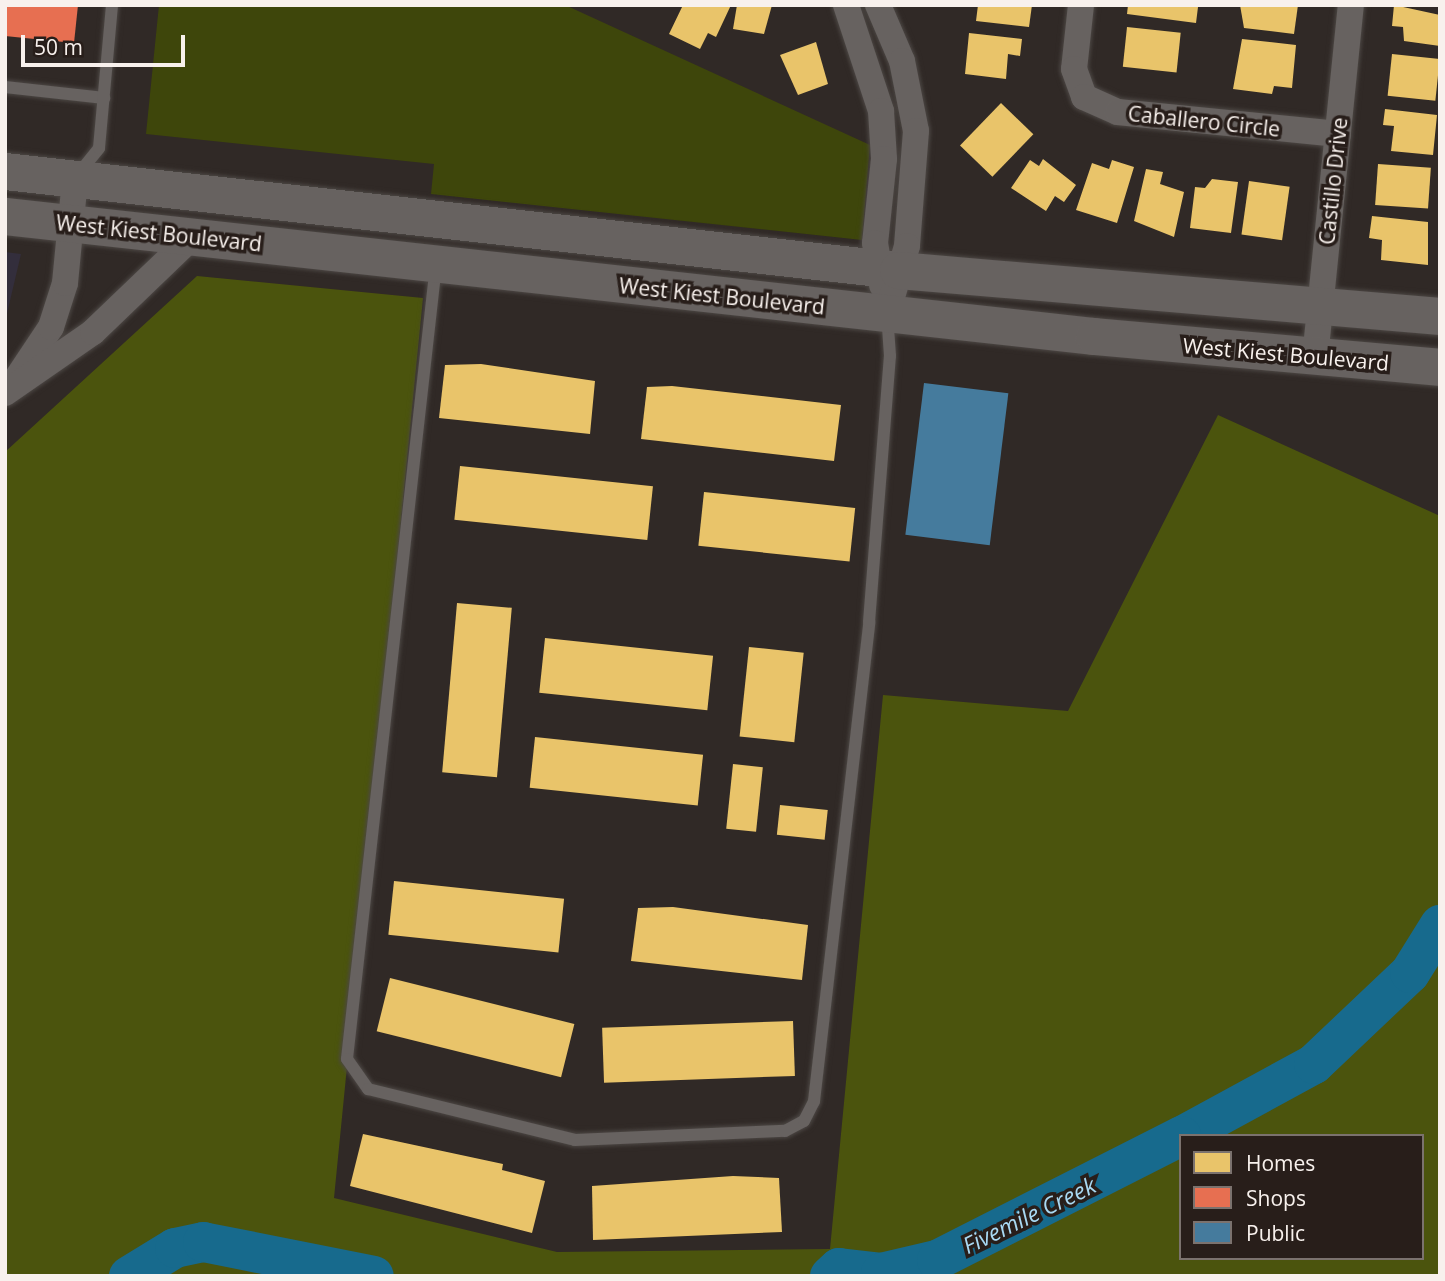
<!DOCTYPE html>
<style>
body{margin:0}
#map{position:relative;width:1445px;height:1281px;overflow:hidden;background:#302926;font-family:"Open Sans",sans-serif}
div>[style]{position:absolute}
[style*='--x']{left:calc(var(--x)*1px);top:calc(var(--y)*1px);width:calc(var(--w)*1px);rotate:calc(var(--a)*1deg)}
.education>*{inset:0;background:#332e3c}
.green>*{inset:0;background:#3e460b}
.forest>*{inset:0;background:#4b540d}
.homes>*{inset:0;background:#e9c46a;transform-origin:0 0}
.shops>*{inset:0;background:#e76f51}
.public>*{inset:0;background:#457b9d;transform-origin:0 0}
.river>*{height:40px;margin:-20px;padding:0 20px;transform-origin:20px;border-radius:20px;background:#176a8d}
.roads{filter:drop-shadow(0 0 2px #4c4744) drop-shadow(0 0 2px #4c4744)}
.lane>*{height:12px;margin:-6px;padding:0 6px;transform-origin:6px;border-radius:6px;background:#676260}
.street>*{height:26px;margin:-13px;padding:0 13px;transform-origin:13px;border-radius:13px;background:#676260}
.secondary>*{height:37px;margin:-18.5px;padding:0 18.5px;transform-origin:18.5px;border-radius:18.5px;background:#676260}
span{translate:-50% -50%;white-space:nowrap;text-align:center;line-height:1.15;-webkit-text-stroke:7px #281e1a;paint-order:stroke}
.street-label{font-size:21px;color:#f8f1ed}
.water-label{font-size:23px;color:#a9d9f3;font-style:italic}
.frame{position:absolute;inset:0;border:7px solid #f8f1ed;pointer-events:none}
.legend{position:absolute;left:1179px;top:1134px;width:245px;height:126px;box-sizing:border-box;background:#281e1a;border:2px solid #7b726e;margin:0;padding:9px 12px;list-style:none;font-size:21px;color:#f8f1ed}
.legend li{display:flex;align-items:center;gap:14px;height:35px}
.legend b{width:35px;border:2px solid #7b726e}
.scale{position:absolute;left:21px;top:35px;width:164px;height:32px;box-sizing:border-box;border:4px solid #f8f1ed;border-top:0;padding-left:9px;font-size:21px;line-height:24px;white-space:nowrap;color:#f8f1ed;-webkit-text-stroke:5px #281e1a;paint-order:stroke}
</style>
<div id="map">
<div class="education">
<div style="clip-path:polygon(5px 252px,21px 254px,5px 322px)"></div>
</div>
<div class="green">
<div style="clip-path:polygon(159px 5px,565px 5px,870px 145px,862px 240px,431px 194px,434px 164px,146px 134px)"></div>
</div>
<div class="forest">
<div style="clip-path:polygon(evenodd,197px 276px,423px 298px,334px 1198px,557px 1252px,830px 1249px,883px 695px,1068px 711px,1218px 415px,1440px 516px,1440px 1276px,5px 1276px,5px 452px,197px 276px,1181px 1136px,1422px 1136px,1422px 1258px,1181px 1258px,1181px 1136px)"></div>
</div>
<div class="homes">
<div style="clip-path:polygon(683px 5px,731px 5px,716px 37px,708px 33px,700px 49px,669px 34px)"></div>
<div style="clip-path:polygon(737px 5px,772px 5px,764px 34px,733px 29px)"></div>
<div style="clip-path:polygon(978px 5px,1032px 5px,1029px 27px,976px 21px)"></div>
<div style="clip-path:polygon(1128px 5px,1198px 7px,1196px 23px,1127px 14px)"></div>
<div style="clip-path:polygon(1240px 5px,1298px 5px,1294px 34px,1244px 28px)"></div>
<div style="clip-path:polygon(1394px 5px,1440px 15px,1440px 46px,1404px 41px,1403px 27px,1392px 26px)"></div>
<div style="left:1127px;top:27px;width:54px;height:40px;rotate:6deg"></div>
<div style="clip-path:polygon(969px 33px,1022px 39px,1020px 56px,1008px 54px,1006px 79px,965px 74px)"></div>
<div style="clip-path:polygon(1242px 39px,1296px 45px,1292px 88px,1274px 86px,1272px 94px,1233px 89px)"></div>
<div style="clip-path:polygon(816px 42px,828px 84px,798px 95px,780px 55px)"></div>
<div style="left:1392px;top:54px;width:48px;height:42px;rotate:6deg"></div>
<div style="left:1001px;top:103px;width:45px;height:59px;rotate:44deg"></div>
<div style="clip-path:polygon(1385px 109px,1437px 115px,1433px 155px,1391px 151px,1394px 126px,1383px 125px)"></div>
<div style="clip-path:polygon(1043px 159px,1076px 185px,1064px 202px,1055px 196px,1046px 211px,1011px 188px,1030px 160px,1039px 166px)"></div>
<div style="clip-path:polygon(1112px 160px,1134px 167px,1117px 223px,1076px 210px,1092px 163px,1109px 169px)"></div>
<div style="left:1378px;top:164px;width:53px;height:41px;rotate:4deg"></div>
<div style="clip-path:polygon(1146px 169px,1163px 172px,1160px 184px,1184px 192px,1174px 237px,1134px 221px)"></div>
<div style="clip-path:polygon(1212px 179px,1238px 182px,1231px 233px,1190px 228px,1195px 187px,1205px 188px)"></div>
<div style="left:1249px;top:181px;width:41px;height:54px;rotate:8deg"></div>
<div style="clip-path:polygon(1372px 216px,1428px 222px,1428px 265px,1381px 260px,1382px 240px,1369px 238px)"></div>
<div style="clip-path:polygon(481px 364px,595px 381px,590px 434px,439px 418px,445px 365px)"></div>
<div style="clip-path:polygon(672px 386px,841px 405px,834px 461px,641px 439px,647px 387px)"></div>
<div style="left:460px;top:466px;width:194px;height:54px;rotate:6deg"></div>
<div style="left:704px;top:492px;width:152px;height:54px;rotate:6deg"></div>
<div style="left:457px;top:603px;width:55px;height:170px;rotate:5deg"></div>
<div style="left:545px;top:638px;width:169px;height:55px;rotate:6deg"></div>
<div style="left:749px;top:647px;width:55px;height:90px;rotate:6deg"></div>
<div style="left:535px;top:737px;width:169px;height:51px;rotate:6deg"></div>
<div style="left:733px;top:764px;width:30px;height:65px;rotate:6deg"></div>
<div style="left:780px;top:805px;width:48px;height:30px;rotate:6deg"></div>
<div style="left:394px;top:881px;width:171px;height:54px;rotate:6deg"></div>
<div style="clip-path:polygon(673px 907px,808px 925px,802px 980px,631px 961px,638px 908px)"></div>
<div style="left:390px;top:978px;width:190px;height:55px;rotate:14deg"></div>
<div style="left:793px;top:1021px;width:55px;height:191px;rotate:88deg"></div>
<div style="clip-path:polygon(363px 1134px,503px 1164px,502px 1170px,545px 1181px,532px 1233px,350px 1186px)"></div>
<div style="clip-path:polygon(733px 1176px,779px 1178px,782px 1232px,593px 1240px,592px 1186px)"></div>
</div>
<div class="shops">
<div style="clip-path:polygon(7px 5px,78px 5px,74px 43px,5px 36px)"></div>
</div>
<div class="public">
<div style="left:924px;top:383px;width:85px;height:153px;rotate:7deg"></div>
</div>
<div class="river">
<div style="--x:1182;--y:1136;--w:150;--a:-28.6"></div>
<div style="--x:1314;--y:1064;--w:132;--a:-43.5"></div>
<div style="--x:1410;--y:973;--w:57;--a:-58"></div>
<div style="--x:129;--y:1276;--w:54;--a:-31.3"></div>
<div style="--x:175;--y:1248;--w:29;--a:-12"></div>
<div style="--x:203;--y:1242;--w:174;--a:11.2"></div>
<div style="--x:830;--y:1276;--w:12;--a:-42"></div>
<div style="--x:839;--y:1268;--w:42;--a:6.8"></div>
<div style="--x:881;--y:1273;--w:57;--a:-13.1"></div>
<div style="--x:937;--y:1260;--w:274;--a:-26.9"></div>
</div>
<div class="roads">
<div class="lane">
<div style="--x:5;--y:87;--w:100;--a:6.3"></div>
<div style="--x:79;--y:173;--w:32;--a:-51"></div>
<div style="--x:99;--y:148;--w:144;--a:-84.8"></div>
<div style="--x:436;--y:265;--w:799;--a:96.4"></div>
<div style="--x:347;--y:1059;--w:37;--a:55"></div>
<div style="--x:368;--y:1089;--w:213;--a:13.8"></div>
<div style="--x:575;--y:1140;--w:210;--a:-2.5"></div>
<div style="--x:785;--y:1131;--w:21;--a:-28"></div>
<div style="--x:804;--y:1121;--w:22;--a:-63"></div>
<div style="--x:814;--y:1101;--w:482;--a:-83.4"></div>
<div style="--x:869;--y:622;--w:267;--a:-85.5"></div>
<div style="--x:890;--y:356;--w:39;--a:-94"></div>
</div>
<div class="street">
<div style="--x:846;--y:5;--w:112;--a:71.7"></div>
<div style="--x:881;--y:111;--w:48;--a:86.4"></div>
<div style="--x:884;--y:159;--w:84;--a:96.1"></div>
<div style="--x:875;--y:243;--w:43;--a:80.5"></div>
<div style="--x:878;--y:5;--w:61;--a:66.8"></div>
<div style="--x:902;--y:61;--w:71;--a:78.7"></div>
<div style="--x:916;--y:131;--w:115;--a:94.5"></div>
<div style="--x:907;--y:246;--w:71;--a:106.4"></div>
<div style="--x:1081;--y:5;--w:64;--a:96.2"></div>
<div style="--x:1074;--y:69;--w:30;--a:70"></div>
<div style="--x:1084;--y:97;--w:37;--a:24"></div>
<div style="--x:1118;--y:112;--w:221;--a:5.7"></div>
<div style="--x:1315;--y:358;--w:355;--a:-84.2"></div>
<div style="--x:17;--y:378;--w:61;--a:-56.3"></div>
<div style="--x:51;--y:327;--w:46;--a:-72.3"></div>
<div style="--x:65;--y:283;--w:104;--a:-84.5"></div>
<div style="--x:5;--y:393;--w:107;--a:-34.7"></div>
<div style="--x:93;--y:332;--w:137;--a:-43.8"></div>
</div>
<div class="secondary">
<div style="--x:5;--y:171;--w:898;--a:6.33"></div>
<div style="--x:898;--y:270;--w:544;--a:4.85"></div>
<div style="--x:5;--y:216;--w:1096;--a:6.29"></div>
<div style="--x:1094;--y:336;--w:347;--a:5.1"></div>
</div>
</div>
<div class="street-label">
<span style="left:1204px;top:121px;rotate:6deg">Caballero Circle</span>
<span style="left:1333px;top:181px;rotate:-84deg">Castillo Drive</span>
<span style="left:159px;top:233px;rotate:6deg">West Kiest Boulevard</span>
<span style="left:722px;top:296px;rotate:6deg">West Kiest Boulevard</span>
<span style="left:1286px;top:354px;rotate:5deg">West Kiest Boulevard</span>
</div>
<div class="water-label">
<span style="left:1029px;top:1215px;rotate:-26deg">Fivemile Creek</span>
</div>
<div class="frame"></div>
<ul class="legend">
<li><b style="height:19px;background:#e9c46a"></b>Homes</li>
<li><b style="height:19px;background:#e76f51"></b>Shops</li>
<li><b style="height:19px;background:#457b9d"></b>Public</li>
</ul>
<div class="scale">50 m</div>
</div>
